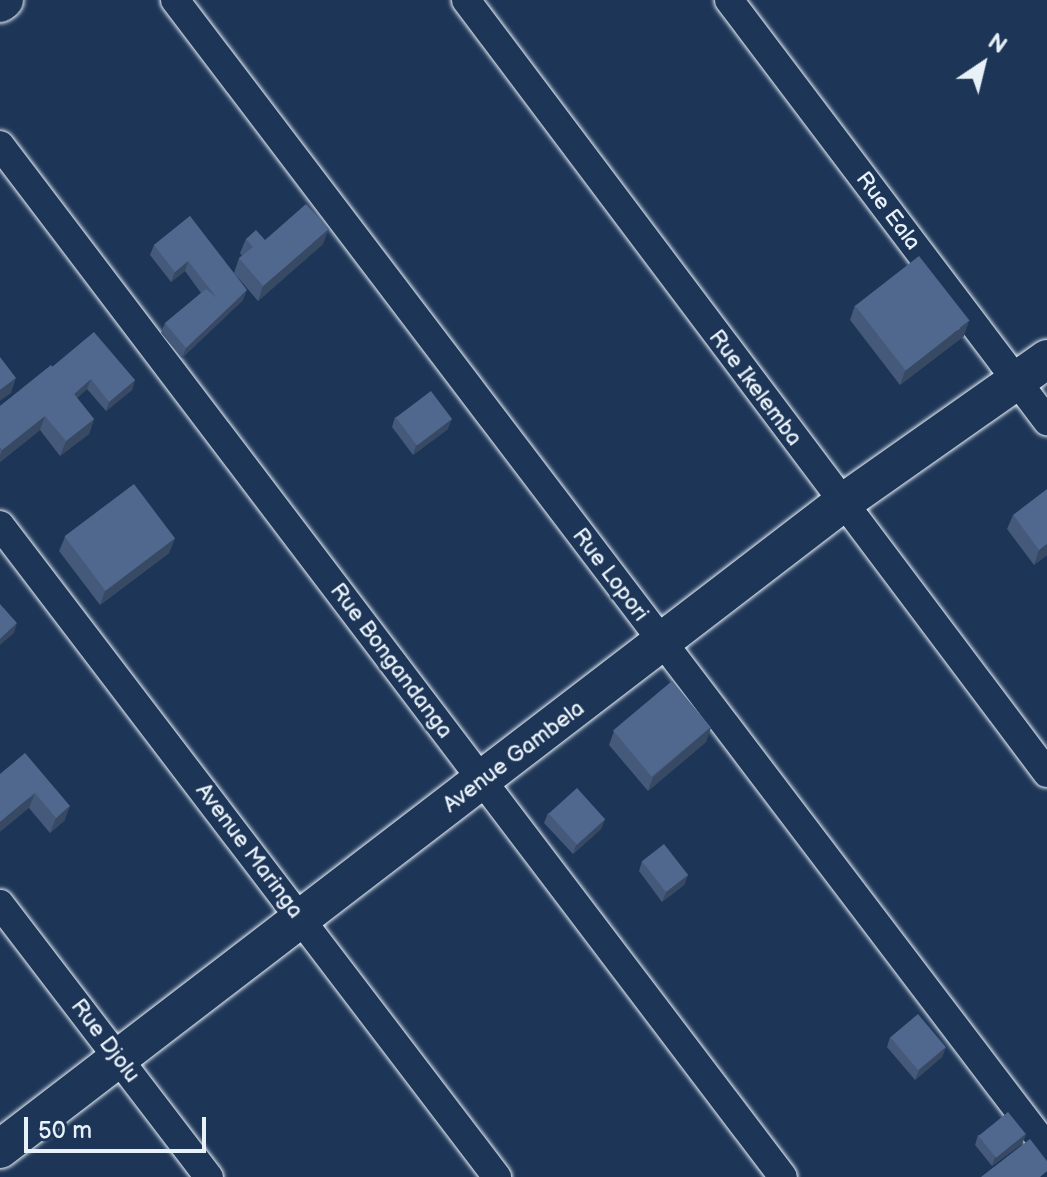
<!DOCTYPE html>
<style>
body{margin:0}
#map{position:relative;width:1047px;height:1177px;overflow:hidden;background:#1d3557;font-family:"Balsamiq Sans",sans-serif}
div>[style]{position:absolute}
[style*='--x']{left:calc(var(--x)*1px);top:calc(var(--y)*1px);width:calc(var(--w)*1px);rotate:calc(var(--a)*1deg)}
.roads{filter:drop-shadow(0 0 2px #e8f1f8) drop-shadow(0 0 2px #e8f1f8)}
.street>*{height:28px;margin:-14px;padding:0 14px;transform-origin:14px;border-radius:14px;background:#1d3557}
.secondary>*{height:38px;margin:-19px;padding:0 19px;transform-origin:19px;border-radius:19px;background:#1d3557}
.wall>*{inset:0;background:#45597a}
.shaded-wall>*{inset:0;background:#384963}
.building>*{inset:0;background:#50688e;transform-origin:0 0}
span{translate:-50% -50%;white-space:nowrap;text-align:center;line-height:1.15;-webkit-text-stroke:6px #1d3557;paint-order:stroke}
.street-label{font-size:22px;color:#e8f1f8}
.north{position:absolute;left:943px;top:24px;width:80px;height:80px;-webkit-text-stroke:6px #1d3557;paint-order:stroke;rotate:35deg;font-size:22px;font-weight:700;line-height:32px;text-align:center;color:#e8f1f8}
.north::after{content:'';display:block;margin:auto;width:28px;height:36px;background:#e8f1f8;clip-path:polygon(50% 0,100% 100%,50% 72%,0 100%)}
.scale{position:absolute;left:24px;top:1117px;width:182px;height:36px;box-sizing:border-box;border:4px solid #e8f1f8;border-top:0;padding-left:10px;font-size:24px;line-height:28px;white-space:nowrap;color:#e8f1f8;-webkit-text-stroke:6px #1d3557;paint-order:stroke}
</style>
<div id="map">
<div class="roads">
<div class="street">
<div style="--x:175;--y:0;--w:1442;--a:52.78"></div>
<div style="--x:466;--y:0;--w:967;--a:53.07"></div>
<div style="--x:729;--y:0;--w:528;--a:52.93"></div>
<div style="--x:0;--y:145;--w:1295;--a:52.81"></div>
<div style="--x:0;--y:525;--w:820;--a:52.68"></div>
<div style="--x:0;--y:904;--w:344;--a:52.6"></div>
</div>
<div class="secondary">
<div style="--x:0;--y:3;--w:5;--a:-37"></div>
<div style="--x:0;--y:1149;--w:1060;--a:-37.49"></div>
<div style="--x:841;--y:504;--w:252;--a:-35.1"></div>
</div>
</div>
<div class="wall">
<div style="clip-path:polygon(190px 216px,243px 300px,182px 358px,161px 333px,165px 323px,201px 293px,185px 271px,171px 282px,150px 255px,154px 245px)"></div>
<div style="clip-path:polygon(246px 239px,323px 244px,258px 301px,234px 273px,239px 258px,242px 256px,240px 253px)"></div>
<div style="clip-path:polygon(855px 305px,964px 336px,900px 385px,850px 320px)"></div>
<div style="clip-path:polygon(52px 367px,135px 380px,132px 390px,106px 411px,87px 389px,77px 398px,94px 419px,89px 434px,60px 456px,40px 430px,0 462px,0 406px)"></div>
<div style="clip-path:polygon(395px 417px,448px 429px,413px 455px,392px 427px)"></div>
<div style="clip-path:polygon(1013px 515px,1047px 555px,1034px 565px,1007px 529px)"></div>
<div style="clip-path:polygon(65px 537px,175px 538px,169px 553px,100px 605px,59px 551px)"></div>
<div style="clip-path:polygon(711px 727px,706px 742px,648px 791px,609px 745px,614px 731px)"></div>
<div style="clip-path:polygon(25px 753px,65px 820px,50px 833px,29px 808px)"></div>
<div style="clip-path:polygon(548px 813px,605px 819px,601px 829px,573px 854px,544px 823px)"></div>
<div style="clip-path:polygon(642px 861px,688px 875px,684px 885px,662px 902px,639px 871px)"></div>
<div style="clip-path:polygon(890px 1037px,946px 1047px,942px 1057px,915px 1080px,887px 1047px)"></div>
<div style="clip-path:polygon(1026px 1134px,1022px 1144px,992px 1166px,975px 1145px,978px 1135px)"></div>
</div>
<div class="shaded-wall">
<div style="clip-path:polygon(329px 229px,323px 244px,258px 301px,263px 286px)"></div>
<div style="clip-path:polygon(188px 261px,185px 271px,171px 282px,175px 272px)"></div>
<div style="clip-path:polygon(247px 290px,243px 300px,182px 358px,186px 348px)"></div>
<div style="clip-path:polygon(969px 321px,964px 336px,900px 385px,905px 371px)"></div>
<div style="clip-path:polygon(16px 378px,11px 393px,0 401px,0 390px)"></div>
<div style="clip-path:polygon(91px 379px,87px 389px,68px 406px,72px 396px)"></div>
<div style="clip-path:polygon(135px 380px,132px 390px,106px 411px,109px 402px)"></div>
<div style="clip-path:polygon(45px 416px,40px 430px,0 462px,0 456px,2px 450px)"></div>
<div style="clip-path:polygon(94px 419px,89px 434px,60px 456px,66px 441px)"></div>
<div style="clip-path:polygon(452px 419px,448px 429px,413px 455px,416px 445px)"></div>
<div style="clip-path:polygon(175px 538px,169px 553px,100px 605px,105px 591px)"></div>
<div style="clip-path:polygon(1047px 544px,1047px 555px,1034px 565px,1039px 550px)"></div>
<div style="clip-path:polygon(17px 623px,14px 633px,0 645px,0 639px)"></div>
<div style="clip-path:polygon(711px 727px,706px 742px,648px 791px,653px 777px)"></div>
<div style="clip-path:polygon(35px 793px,29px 808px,0 832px,0 822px)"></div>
<div style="clip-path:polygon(70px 806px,65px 820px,50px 833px,56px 818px)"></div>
<div style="clip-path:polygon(605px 819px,601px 829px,573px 854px,576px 845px)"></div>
<div style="clip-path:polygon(688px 875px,684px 885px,662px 902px,666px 892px)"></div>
<div style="clip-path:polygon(946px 1047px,942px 1057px,915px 1080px,919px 1070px)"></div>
<div style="clip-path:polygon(1026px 1134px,1022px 1144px,992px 1166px,995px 1157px)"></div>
</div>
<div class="building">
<div style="clip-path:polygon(306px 204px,329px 229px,263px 286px,239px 258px,253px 247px,246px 239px,256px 230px,265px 240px)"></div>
<div style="clip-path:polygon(190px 216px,247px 290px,186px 348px,165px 323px,206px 289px,217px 298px,188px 261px,175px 272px,154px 245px)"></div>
<div style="left:919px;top:256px;width:82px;height:81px;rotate:52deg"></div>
<div style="clip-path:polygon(94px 332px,135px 380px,109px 402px,91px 379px,74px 394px,52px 367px)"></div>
<div style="clip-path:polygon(0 357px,16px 378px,0 390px)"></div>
<div style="clip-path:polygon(51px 365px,94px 419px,66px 441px,45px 416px,2px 450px,0 447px,0 406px)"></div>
<div style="left:431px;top:391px;width:35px;height:44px;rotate:53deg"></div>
<div style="left:134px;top:484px;width:68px;height:87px;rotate:53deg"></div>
<div style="clip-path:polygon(1047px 489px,1047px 544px,1039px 550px,1013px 515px)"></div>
<div style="clip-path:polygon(0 604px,17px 623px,0 639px)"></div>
<div style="left:672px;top:681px;width:60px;height:77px;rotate:50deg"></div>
<div style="clip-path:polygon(25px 753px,70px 806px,56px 818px,35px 793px,0 822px,0 774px)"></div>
<div style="left:577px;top:788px;width:42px;height:38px;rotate:48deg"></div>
<div style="left:664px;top:844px;width:39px;height:28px;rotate:52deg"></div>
<div style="left:918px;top:1014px;width:43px;height:36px;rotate:50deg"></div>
<div style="left:1008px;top:1112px;width:28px;height:38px;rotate:51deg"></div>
<div style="clip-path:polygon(1030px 1139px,1047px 1161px,1047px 1171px,1040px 1177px,981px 1177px)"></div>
</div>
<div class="street-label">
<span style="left:888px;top:211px;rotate:53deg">Rue Eala</span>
<span style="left:755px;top:388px;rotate:53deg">Rue Ikelemba</span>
<span style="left:610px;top:575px;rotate:53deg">Rue Lopori</span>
<span style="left:391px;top:661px;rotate:53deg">Rue Bongandanga</span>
<span style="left:514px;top:757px;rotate:-37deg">Avenue Gambela</span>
<span style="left:249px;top:851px;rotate:53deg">Avenue Maringa</span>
<span style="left:105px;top:1041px;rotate:53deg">Rue Djolu</span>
</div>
<div class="north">N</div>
<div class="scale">50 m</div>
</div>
